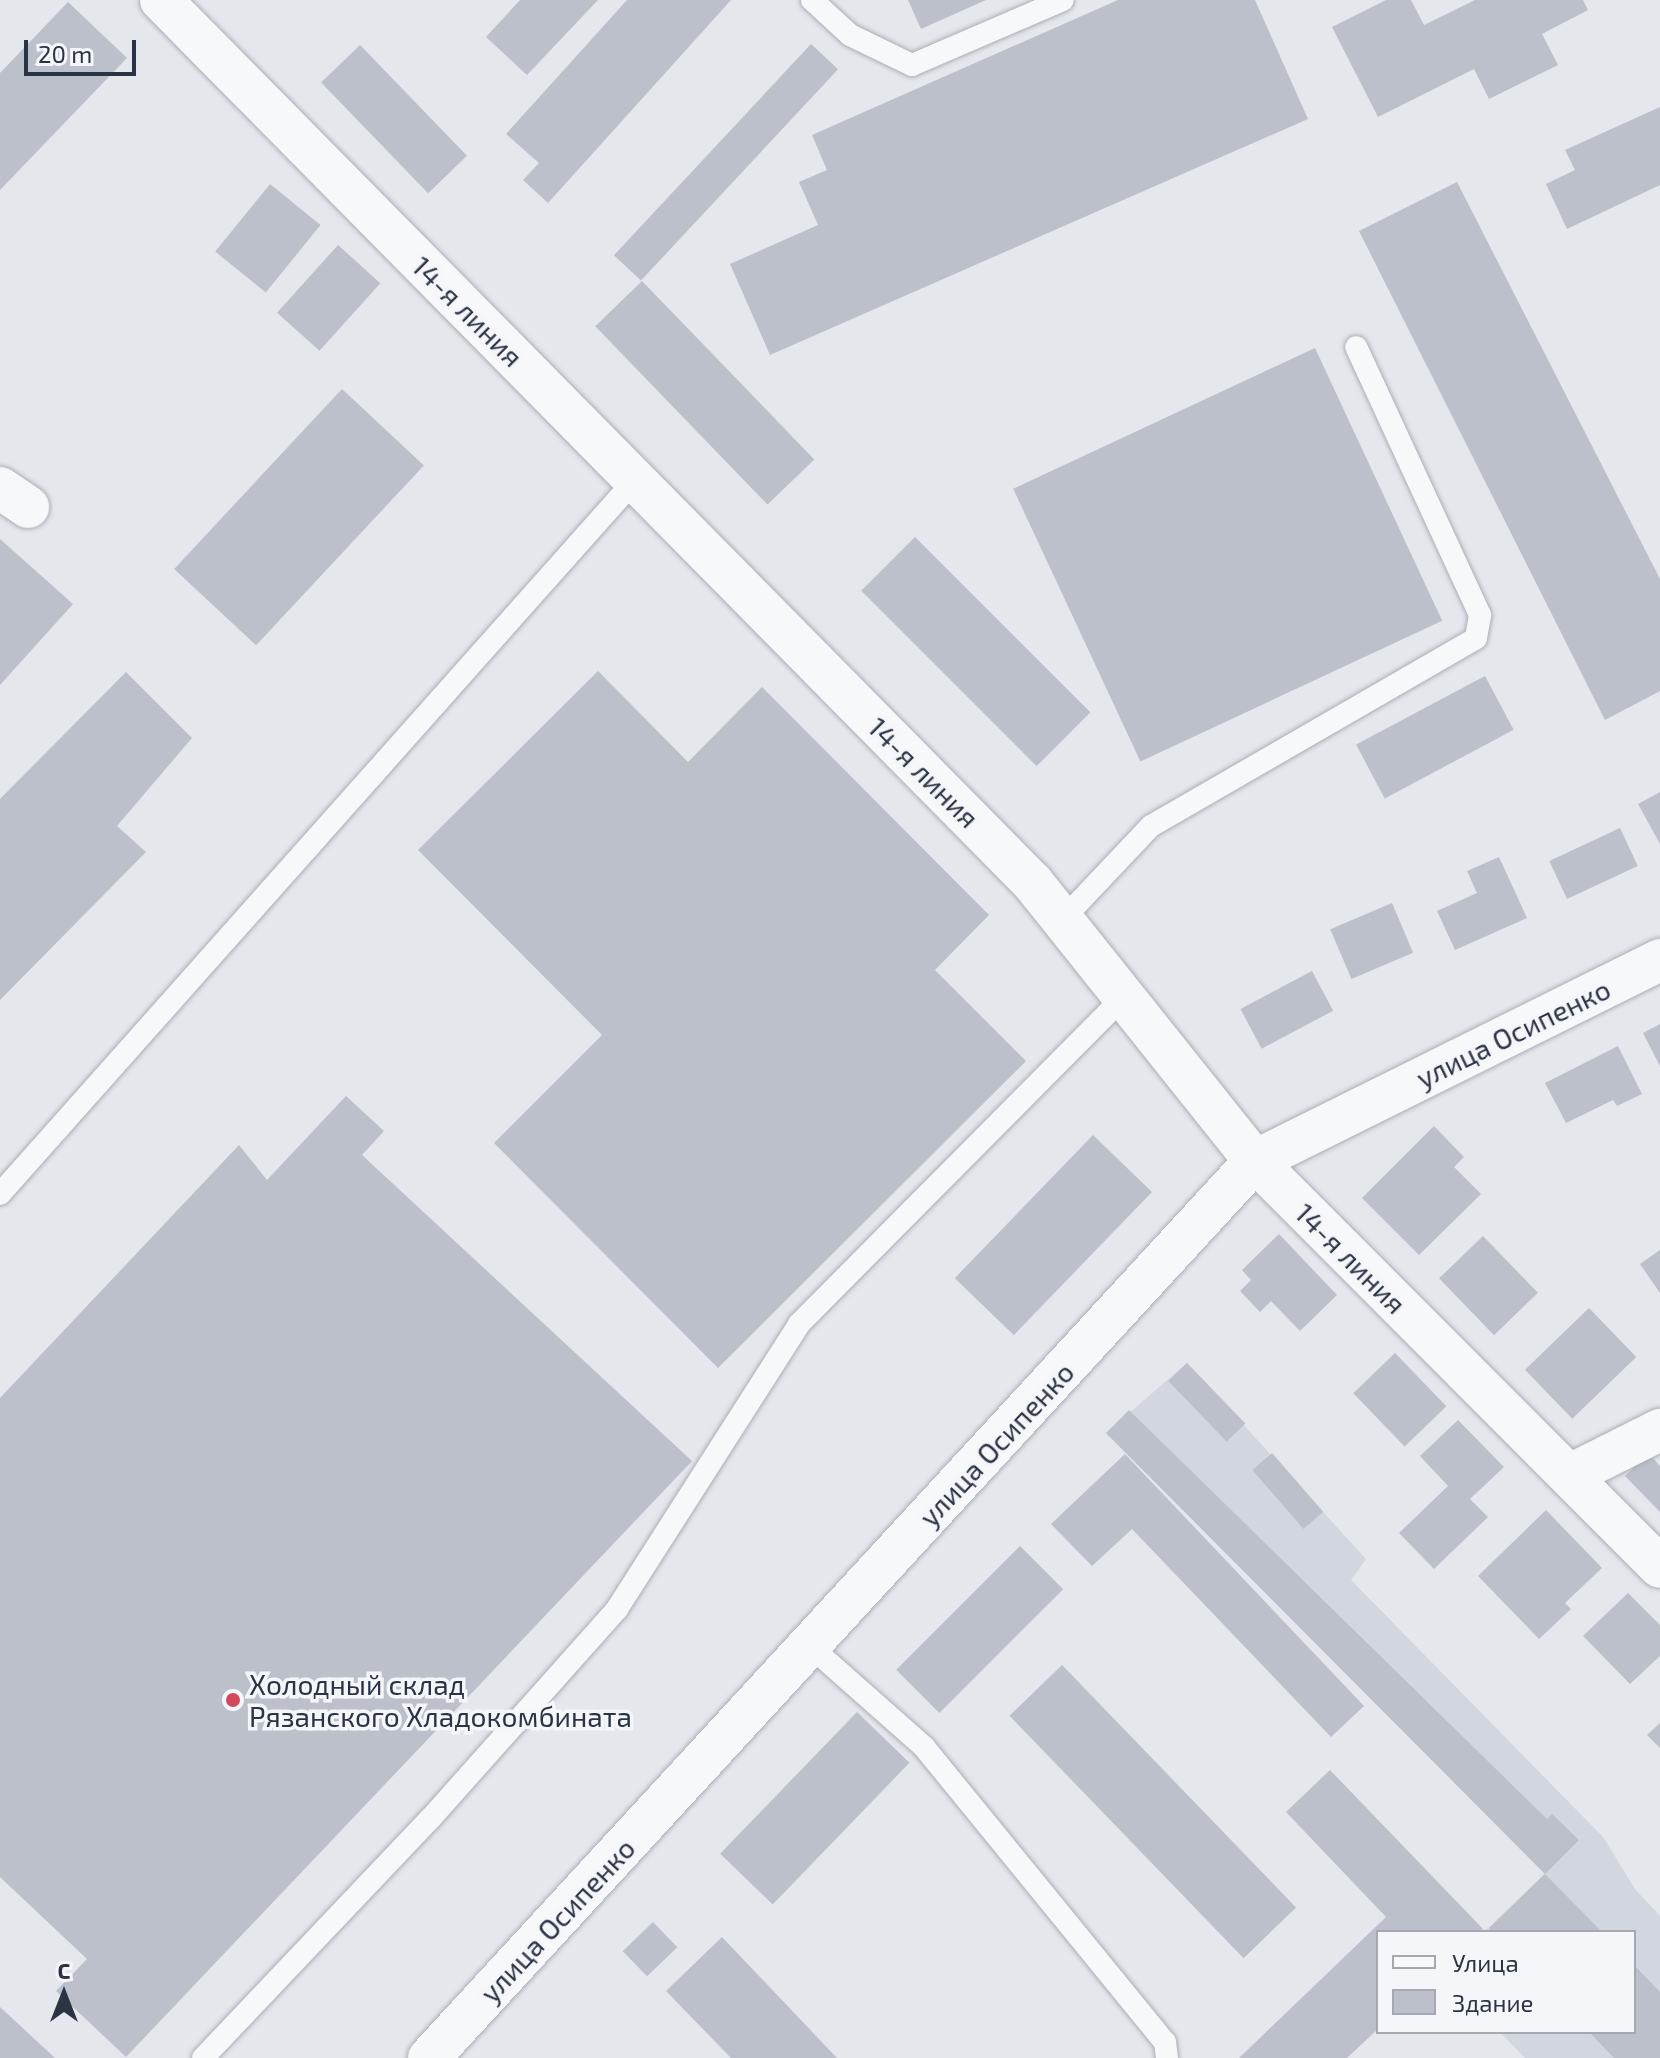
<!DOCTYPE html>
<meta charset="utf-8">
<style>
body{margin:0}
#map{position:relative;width:1660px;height:2058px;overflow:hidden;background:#e4e7ec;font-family:"Exo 2",sans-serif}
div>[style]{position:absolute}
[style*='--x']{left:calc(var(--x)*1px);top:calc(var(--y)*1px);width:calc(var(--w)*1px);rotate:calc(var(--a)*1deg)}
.built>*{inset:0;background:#d2d6de}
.building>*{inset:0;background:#bbc0ca;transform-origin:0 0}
.roads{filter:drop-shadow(0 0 2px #a9aeb7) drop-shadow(0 0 2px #a9aeb7)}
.service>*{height:22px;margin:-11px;padding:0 11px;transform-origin:11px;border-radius:11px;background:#f7f8fa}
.minor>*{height:42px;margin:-21px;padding:0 21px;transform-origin:21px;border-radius:21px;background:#f7f8fa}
.dots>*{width:22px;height:22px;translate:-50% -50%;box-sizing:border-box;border:4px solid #f4f6f9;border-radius:50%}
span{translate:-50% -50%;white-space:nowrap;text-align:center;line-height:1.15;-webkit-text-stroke:7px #f4f6f9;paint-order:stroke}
.street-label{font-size:28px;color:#2b3445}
.poi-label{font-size:28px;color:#2b3445}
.left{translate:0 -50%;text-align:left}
.legend{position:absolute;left:1376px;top:1930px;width:260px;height:104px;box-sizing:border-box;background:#f4f6f9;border:2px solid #a4a8b1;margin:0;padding:10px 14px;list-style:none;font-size:24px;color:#2b3445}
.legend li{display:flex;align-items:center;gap:16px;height:40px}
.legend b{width:40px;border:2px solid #a4a8b1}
.north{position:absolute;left:24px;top:1954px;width:80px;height:80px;-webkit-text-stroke:6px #f4f6f9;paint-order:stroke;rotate:0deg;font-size:22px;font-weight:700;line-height:32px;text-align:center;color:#2b3445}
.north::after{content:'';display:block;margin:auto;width:28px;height:36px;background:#2b3445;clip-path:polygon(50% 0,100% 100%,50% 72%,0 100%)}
.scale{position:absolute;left:24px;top:40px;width:112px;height:36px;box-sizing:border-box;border:4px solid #2b3445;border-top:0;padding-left:10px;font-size:24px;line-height:28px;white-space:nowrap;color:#2b3445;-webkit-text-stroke:6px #f4f6f9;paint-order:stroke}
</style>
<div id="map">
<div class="built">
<div style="clip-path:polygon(1187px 1363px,1366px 1559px,1351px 1580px,1603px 1837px,1635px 1889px,1660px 1916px,1660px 2058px,1525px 2058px,1500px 2032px,1634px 2032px,1634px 1932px,1479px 1932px,1489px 1928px,1545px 1873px,1106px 1433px)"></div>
</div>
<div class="building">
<div style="clip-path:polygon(520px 0,598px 0,527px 75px,486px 37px)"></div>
<div style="clip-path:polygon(627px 0,731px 0,548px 203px,523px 180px,539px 163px,506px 134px)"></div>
<div style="clip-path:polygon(908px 0,986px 0,921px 29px)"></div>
<div style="clip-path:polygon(1118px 0,1255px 0,1308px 119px,770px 355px,730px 264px,818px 225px,799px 182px,827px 170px,812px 135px)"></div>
<div style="clip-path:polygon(1386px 0,1411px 0,1424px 25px,1475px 0,1583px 0,1588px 10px,1542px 34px,1558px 65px,1489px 99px,1474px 69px,1378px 117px,1332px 27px)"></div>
<div style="clip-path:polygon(68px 2px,127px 58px,0 190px,0 73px)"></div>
<div style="left:811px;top:44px;width:37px;height:289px;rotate:43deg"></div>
<div style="left:360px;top:45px;width:154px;height:54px;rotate:46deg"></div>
<div style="clip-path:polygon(1660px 107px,1660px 185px,1567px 229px,1546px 184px,1575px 170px,1565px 150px)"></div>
<div style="clip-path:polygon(1457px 182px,1660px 579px,1660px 691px,1605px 720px,1359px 231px)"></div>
<div style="left:270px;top:184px;width:65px;height:87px;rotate:39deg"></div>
<div style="left:338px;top:245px;width:57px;height:91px;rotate:42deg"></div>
<div style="left:642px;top:281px;width:248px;height:65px;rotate:46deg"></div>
<div style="left:1315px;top:348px;width:301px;height:333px;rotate:65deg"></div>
<div style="left:342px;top:389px;width:112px;height:246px;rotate:43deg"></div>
<div style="left:915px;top:537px;width:248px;height:76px;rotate:45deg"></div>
<div style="clip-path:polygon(0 539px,73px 604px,0 685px)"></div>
<div style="clip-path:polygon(598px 671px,688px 762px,762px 687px,989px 915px,935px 970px,1026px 1061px,718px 1368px,494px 1143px,602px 1035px,418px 850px)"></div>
<div style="clip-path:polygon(126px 672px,192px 738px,117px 826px,146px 852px,0 1000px,0 799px)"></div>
<div style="left:1485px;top:676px;width:61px;height:146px;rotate:62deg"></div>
<div style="clip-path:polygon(1660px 792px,1660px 844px,1638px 804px)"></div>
<div style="left:1620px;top:828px;width:42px;height:78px;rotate:65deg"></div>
<div style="clip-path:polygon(1499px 857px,1527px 918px,1455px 950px,1437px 911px,1477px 893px,1467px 871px)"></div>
<div style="left:1392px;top:903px;width:54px;height:67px;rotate:67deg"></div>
<div style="left:1312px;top:971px;width:45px;height:81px;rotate:62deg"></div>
<div style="clip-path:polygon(1660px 1024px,1660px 1066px,1643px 1033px)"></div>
<div style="clip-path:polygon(1618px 1046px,1642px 1094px,1617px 1106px,1613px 1100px,1566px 1123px,1545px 1083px)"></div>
<div style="clip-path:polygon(346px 1096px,384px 1131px,362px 1155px,692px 1461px,126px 2057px,56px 1991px,87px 1959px,0 1877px,0 1398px,239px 1145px,267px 1180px)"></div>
<div style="clip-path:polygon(1434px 1126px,1464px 1157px,1454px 1167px,1481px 1194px,1419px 1255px,1362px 1198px)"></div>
<div style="left:1093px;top:1135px;width:82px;height:199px;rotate:44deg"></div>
<div style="clip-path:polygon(1279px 1234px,1337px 1295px,1300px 1331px,1271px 1301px,1260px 1312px,1240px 1291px,1251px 1280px,1242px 1270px)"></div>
<div style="left:1483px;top:1236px;width:79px;height:61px;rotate:46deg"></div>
<div style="clip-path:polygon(1660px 1250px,1660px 1293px,1640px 1264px)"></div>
<div style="left:1589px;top:1308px;width:68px;height:89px;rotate:46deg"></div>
<div style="left:1395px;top:1353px;width:74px;height:58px;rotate:46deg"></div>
<div style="left:1187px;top:1363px;width:84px;height:26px;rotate:46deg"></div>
<div style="clip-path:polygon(1129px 1410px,1547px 1819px,1552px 1814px,1579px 1840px,1545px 1874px,1106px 1433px)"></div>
<div style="clip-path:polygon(1458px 1420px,1504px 1467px,1470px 1499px,1488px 1517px,1434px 1569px,1399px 1533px,1448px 1486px,1420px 1456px)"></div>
<div style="left:1272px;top:1453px;width:78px;height:26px;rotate:49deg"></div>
<div style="clip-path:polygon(1648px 1453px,1660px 1466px,1660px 1512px,1625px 1476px)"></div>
<div style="clip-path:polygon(1125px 1454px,1364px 1706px,1331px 1737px,1132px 1529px,1092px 1566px,1051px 1524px)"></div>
<div style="clip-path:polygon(1546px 1510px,1602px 1568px,1565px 1603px,1571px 1609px,1539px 1639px,1478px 1576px)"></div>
<div style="left:1020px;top:1546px;width:61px;height:175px;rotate:45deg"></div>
<div style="clip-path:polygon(1628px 1593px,1660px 1625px,1660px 1656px,1630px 1684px,1583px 1636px)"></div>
<div style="left:1062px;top:1665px;width:337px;height:73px;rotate:46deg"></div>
<div style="left:857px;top:1712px;width:73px;height:197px;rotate:44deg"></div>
<div style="clip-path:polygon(1660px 1723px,1660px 1748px,1647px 1735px)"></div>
<div style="clip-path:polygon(1330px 1770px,1483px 1929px,1479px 1932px,1378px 1932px,1378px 2029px,1347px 2058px,1239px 2058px,1386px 1917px,1286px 1812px)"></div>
<div style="clip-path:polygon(1545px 1874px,1602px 1932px,1492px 1932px,1489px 1928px)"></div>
<div style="left:653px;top:1922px;width:35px;height:42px;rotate:46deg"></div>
<div style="clip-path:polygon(722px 1937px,837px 2058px,731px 2058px,666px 1991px)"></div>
<div style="clip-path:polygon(1634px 1965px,1660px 1992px,1660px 2058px,1614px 2058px,1589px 2032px,1634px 2032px)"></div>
<div style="clip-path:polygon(0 2007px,55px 2058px,0 2058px)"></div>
</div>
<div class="roads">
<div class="service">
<div style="--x:812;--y:0;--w:52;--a:42.6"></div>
<div style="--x:850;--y:35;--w:69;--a:25.8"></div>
<div style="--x:912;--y:65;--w:164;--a:-23.3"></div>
<div style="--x:1062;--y:920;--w:129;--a:-46.6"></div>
<div style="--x:1151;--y:826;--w:375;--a:-30"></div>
<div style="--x:1476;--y:638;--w:23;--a:-80"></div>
<div style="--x:1480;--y:615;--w:295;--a:-114.8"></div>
<div style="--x:0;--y:1194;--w:956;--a:-48.35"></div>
<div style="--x:810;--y:1646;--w:152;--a:41.5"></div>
<div style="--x:924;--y:1747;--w:381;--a:50.8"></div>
<div style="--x:1165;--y:2042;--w:16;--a:83"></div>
<div style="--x:203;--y:2058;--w:330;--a:-46.5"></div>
<div style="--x:430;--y:1819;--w:281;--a:-48.3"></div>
<div style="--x:617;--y:1609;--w:338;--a:-57.4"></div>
<div style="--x:799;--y:1324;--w:461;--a:-45.2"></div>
</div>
<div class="minor">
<div style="--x:161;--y:0;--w:1241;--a:45.36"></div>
<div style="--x:1033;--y:883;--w:356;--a:51.4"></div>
<div style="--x:1255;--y:1161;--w:573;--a:45.07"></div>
<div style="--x:0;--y:488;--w:34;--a:34"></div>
<div style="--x:1570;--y:1475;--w:101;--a:-26.6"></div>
<div style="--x:429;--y:2058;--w:1219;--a:-47.36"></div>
<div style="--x:1255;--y:1161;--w:452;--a:-26.4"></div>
</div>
</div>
<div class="dots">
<div style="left:233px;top:1700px;background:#d1495b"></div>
</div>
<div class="street-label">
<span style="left:468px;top:311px;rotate:45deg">14-я линия</span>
<span style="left:924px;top:772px;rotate:45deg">14-я линия</span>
<span style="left:1513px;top:1033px;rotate:-26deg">улица Осипенко</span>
<span style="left:1351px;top:1258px;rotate:45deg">14-я линия</span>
<span style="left:996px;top:1444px;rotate:-47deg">улица Осипенко</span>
<span style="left:557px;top:1920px;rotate:-47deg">улица Осипенко</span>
</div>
<div class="poi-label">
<span class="left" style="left:249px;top:1700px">Холодный склад<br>Рязанского Хладокомбината</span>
</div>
<ul class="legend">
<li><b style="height:10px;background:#f7f8fa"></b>Улица</li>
<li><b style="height:22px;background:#bbc0ca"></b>Здание</li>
</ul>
<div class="north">С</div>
<div class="scale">20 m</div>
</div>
